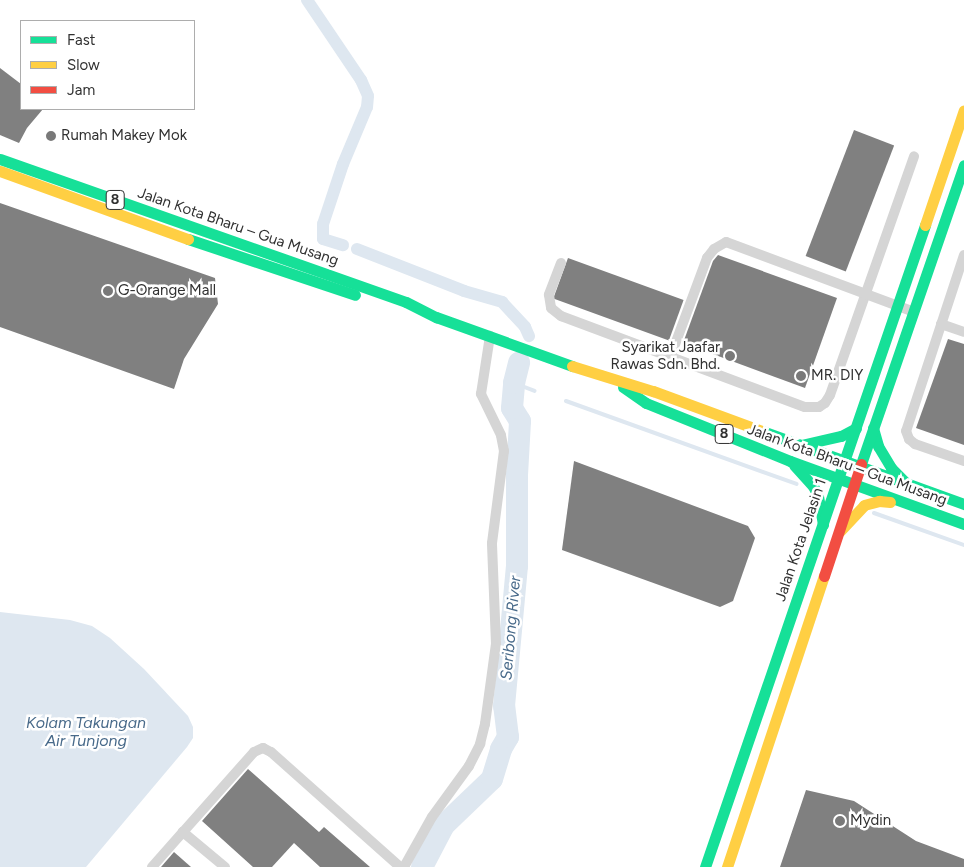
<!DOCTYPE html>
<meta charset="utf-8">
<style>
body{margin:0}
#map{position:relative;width:964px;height:867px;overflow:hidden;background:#fff;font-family:Figtree,sans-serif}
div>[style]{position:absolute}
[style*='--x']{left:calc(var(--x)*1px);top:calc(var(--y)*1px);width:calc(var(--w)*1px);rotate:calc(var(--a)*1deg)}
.water>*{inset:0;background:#dee7f0}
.stream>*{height:4px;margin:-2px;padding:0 2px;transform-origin:2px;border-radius:2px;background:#dee7f0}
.canal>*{height:12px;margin:-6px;padding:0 6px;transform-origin:6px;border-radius:6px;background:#dee7f0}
.river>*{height:22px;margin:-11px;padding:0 11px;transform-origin:11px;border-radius:11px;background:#dee7f0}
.building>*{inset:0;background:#808080;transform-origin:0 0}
.street>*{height:10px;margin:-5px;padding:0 5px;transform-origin:5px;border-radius:5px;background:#d5d5d5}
.fast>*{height:11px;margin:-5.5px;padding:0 5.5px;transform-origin:5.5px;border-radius:5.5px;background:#16e098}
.slow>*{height:11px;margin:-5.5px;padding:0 5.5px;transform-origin:5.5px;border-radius:5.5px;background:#ffcf43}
.jam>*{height:11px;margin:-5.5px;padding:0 5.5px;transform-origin:5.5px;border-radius:5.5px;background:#f24e42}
.dots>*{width:14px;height:14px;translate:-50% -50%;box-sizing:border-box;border:2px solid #fff;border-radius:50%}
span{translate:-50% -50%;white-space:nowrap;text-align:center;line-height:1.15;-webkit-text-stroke:5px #fff;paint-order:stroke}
.shield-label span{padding:1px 4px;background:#fff;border:1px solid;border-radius:4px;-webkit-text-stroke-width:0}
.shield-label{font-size:14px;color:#313131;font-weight:700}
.poi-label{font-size:15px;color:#313131}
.left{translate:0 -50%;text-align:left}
.right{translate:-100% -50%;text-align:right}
.street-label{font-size:15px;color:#313131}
.water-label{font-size:16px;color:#486a8a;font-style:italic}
.legend{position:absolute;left:20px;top:20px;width:175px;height:90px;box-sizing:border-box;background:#fff;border:1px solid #adadad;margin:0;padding:6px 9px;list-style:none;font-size:15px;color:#313131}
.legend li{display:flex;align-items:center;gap:10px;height:25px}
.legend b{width:25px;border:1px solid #adadad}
</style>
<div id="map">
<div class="water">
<div style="clip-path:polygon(0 612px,70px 620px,92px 626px,110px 638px,144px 669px,188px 716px,193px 727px,193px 738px,187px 747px,86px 867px,0 867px)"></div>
</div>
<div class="stream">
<div style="--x:514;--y:383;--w:22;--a:21"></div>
<div style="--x:566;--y:401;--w:245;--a:19.8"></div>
<div style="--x:874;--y:513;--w:96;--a:19.6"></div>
</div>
<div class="canal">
<div style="--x:307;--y:0;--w:97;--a:56"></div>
<div style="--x:361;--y:80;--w:17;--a:66"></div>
<div style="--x:368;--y:96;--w:11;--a:95"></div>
<div style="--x:367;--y:107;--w:62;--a:112.8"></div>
<div style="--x:343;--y:164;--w:63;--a:108.4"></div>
<div style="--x:323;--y:224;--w:15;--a:90"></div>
<div style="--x:323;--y:239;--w:21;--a:17"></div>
<div style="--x:357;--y:249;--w:115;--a:21.4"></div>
<div style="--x:464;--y:291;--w:40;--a:16"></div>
<div style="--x:502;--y:302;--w:34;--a:47"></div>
<div style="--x:525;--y:327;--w:10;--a:66"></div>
</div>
<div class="river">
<div style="--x:422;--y:867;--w:47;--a:-62.4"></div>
<div style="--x:444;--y:825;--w:66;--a:-43.8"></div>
<div style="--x:492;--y:779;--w:31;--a:-73"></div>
<div style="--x:501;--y:749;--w:14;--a:-60"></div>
<div style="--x:508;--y:737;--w:31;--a:-97"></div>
<div style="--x:504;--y:706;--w:141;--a:-84.7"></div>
<div style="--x:517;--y:566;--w:91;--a:-90"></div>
<div style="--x:517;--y:475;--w:54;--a:-86.8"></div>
<div style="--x:520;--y:421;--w:15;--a:-122"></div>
<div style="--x:512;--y:408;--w:25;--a:-85"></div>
<div style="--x:514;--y:383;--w:21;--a:-76"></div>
</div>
<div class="building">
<div style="clip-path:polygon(0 68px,21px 84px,21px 109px,43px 109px,27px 128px,19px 143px,0 135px)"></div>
<div style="left:854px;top:130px;width:43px;height:135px;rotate:21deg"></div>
<div style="clip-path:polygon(0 203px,215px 278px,218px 304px,184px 359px,174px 389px,0 327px)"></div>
<div style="clip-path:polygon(718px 255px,837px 298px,805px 388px,683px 343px,713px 261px)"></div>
<div style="left:568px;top:258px;width:123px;height:43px;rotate:20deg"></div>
<div style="clip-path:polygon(948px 339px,964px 344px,964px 445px,916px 428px)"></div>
<div style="clip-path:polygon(574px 461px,748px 526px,755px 538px,733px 601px,720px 607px,562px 550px)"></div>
<div style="clip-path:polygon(248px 769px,319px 832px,324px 827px,370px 867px,320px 867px,294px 843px,272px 867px,253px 867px,202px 821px)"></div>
<div style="clip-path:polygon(806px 790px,854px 801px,916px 841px,964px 859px,964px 867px,780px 867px)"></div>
<div style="clip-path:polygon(174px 852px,191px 867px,161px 867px)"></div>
</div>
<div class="street">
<div style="--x:964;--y:255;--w:185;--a:108.2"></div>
<div style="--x:906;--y:431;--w:9;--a:69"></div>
<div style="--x:909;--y:439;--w:8;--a:40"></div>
<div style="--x:915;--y:444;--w:52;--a:19.1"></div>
<div style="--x:561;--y:263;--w:34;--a:111"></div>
<div style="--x:549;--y:295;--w:13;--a:81"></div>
<div style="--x:551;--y:308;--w:13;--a:39"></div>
<div style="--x:561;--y:316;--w:260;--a:20.5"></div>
<div style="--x:805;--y:407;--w:14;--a:0"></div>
<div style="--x:819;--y:407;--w:7;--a:-34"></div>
<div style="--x:825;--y:403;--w:9;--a:-58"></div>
<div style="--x:830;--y:395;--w:253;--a:-70.6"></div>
<div style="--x:941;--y:324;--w:24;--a:19"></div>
<div style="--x:670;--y:358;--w:107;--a:-69.7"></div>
<div style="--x:707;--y:258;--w:11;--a:-52"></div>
<div style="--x:714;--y:249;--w:14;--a:-30"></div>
<div style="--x:726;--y:242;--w:198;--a:20.4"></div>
<div style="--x:152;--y:867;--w:47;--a:-48.5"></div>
<div style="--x:225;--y:867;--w:55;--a:-140.2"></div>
<div style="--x:183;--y:832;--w:107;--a:-48.4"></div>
<div style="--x:254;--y:752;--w:10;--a:-24"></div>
<div style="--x:263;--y:748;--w:9;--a:27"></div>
<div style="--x:271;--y:752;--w:173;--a:41.7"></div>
<div style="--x:404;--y:867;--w:57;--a:-60.8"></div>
<div style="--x:432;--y:817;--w:63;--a:-54"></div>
<div style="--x:469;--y:766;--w:25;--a:-63"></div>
<div style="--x:480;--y:744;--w:21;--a:-76"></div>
<div style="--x:485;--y:724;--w:81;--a:-82.2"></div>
<div style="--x:496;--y:644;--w:101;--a:-92.3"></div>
<div style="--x:492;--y:543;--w:93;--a:-82.6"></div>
<div style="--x:504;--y:451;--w:16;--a:-101"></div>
<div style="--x:501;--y:435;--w:46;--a:-116"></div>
<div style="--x:481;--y:394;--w:59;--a:-81.2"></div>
</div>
<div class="fast">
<div style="--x:0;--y:159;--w:430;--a:19.4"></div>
<div style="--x:406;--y:302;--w:34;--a:27"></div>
<div style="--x:436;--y:317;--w:145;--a:19.8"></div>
<div style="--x:188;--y:239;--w:176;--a:18.5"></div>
<div style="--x:623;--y:387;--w:28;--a:35"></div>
<div style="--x:646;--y:403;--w:155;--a:21.9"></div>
<div style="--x:790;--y:461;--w:185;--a:19.9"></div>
<div style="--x:873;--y:428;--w:19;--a:74"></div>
<div style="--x:878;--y:446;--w:26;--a:59"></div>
<div style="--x:891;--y:468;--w:20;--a:45"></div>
<div style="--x:762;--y:431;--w:215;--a:19.9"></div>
<div style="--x:801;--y:445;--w:41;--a:-12.7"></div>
<div style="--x:841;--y:436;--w:17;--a:-28"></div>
<div style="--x:861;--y:464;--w:316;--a:-71"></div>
<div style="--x:794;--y:465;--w:28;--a:48"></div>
<div style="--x:813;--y:486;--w:11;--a:63"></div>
<div style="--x:818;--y:496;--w:29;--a:80"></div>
<div style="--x:705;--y:867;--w:679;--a:-71.08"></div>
</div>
<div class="slow">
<div style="--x:0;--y:171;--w:200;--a:19.9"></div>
<div style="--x:925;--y:225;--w:121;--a:-71.3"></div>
<div style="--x:572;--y:366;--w:85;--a:17.2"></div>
<div style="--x:653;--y:391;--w:116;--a:20.2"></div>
<div style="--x:840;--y:531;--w:35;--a:-47"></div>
<div style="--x:864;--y:505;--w:16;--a:-15"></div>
<div style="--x:879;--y:501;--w:11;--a:5"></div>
<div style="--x:727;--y:867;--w:307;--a:-71.6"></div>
</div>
<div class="jam">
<div style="--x:824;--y:576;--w:118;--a:-71.7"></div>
</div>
<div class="dots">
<div style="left:51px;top:136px;background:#797979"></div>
<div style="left:108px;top:291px;background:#797979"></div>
<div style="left:730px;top:356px;background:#797979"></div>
<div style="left:801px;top:376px;background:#797979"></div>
<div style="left:840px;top:821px;background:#797979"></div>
</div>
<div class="shield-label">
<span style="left:115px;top:200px">8</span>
<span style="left:724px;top:434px">8</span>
</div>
<div class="poi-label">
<span class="left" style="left:61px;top:136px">Rumah Makey Mok</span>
<span class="left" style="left:118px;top:291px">G-Orange Mall</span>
<span class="right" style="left:720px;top:356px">Syarikat Jaafar<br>Rawas Sdn. Bhd.</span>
<span class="left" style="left:811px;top:376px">MR. DIY</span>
<span class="left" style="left:850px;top:821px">Mydin</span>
</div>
<div class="street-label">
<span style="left:238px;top:227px;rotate:19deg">Jalan Kota Bharu – Gua Musang</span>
<span style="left:847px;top:465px;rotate:20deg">Jalan Kota Bharu – Gua Musang</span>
<span style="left:801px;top:540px;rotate:-71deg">Jalan Kota Jelasin 1</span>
</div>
<div class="water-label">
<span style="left:511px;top:628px;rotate:-85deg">Seribong River</span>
<span style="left:86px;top:732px">Kolam Takungan<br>Air Tunjong</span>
</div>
<ul class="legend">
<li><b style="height:6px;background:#16e098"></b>Fast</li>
<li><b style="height:6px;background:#ffcf43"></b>Slow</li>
<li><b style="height:6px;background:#f24e42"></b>Jam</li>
</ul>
</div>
